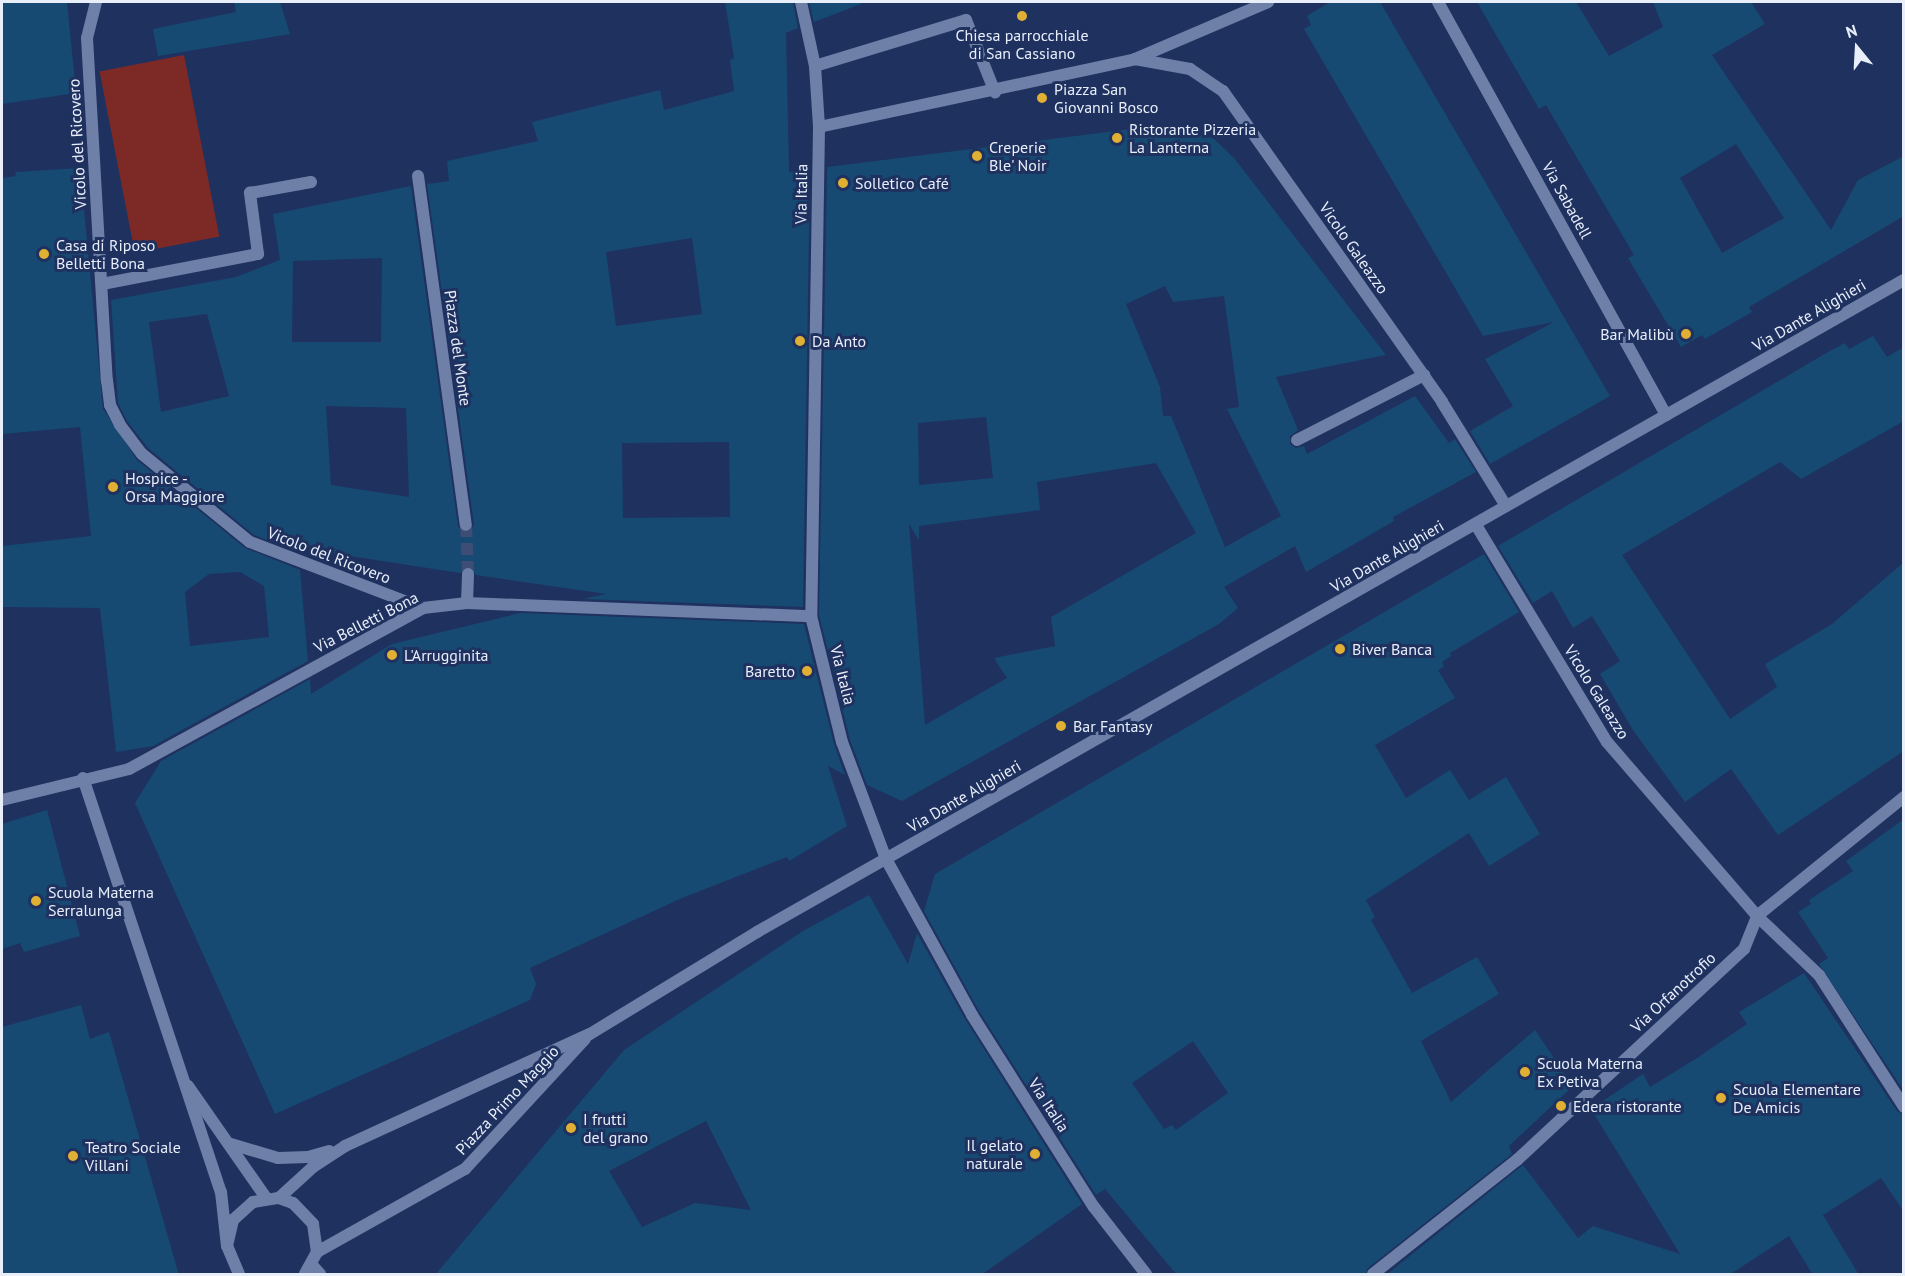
<!DOCTYPE html>
<meta charset="utf-8">
<style>
body{margin:0}
#map{position:relative;width:1905px;height:1276px;overflow:hidden;background:#1f315f;font-family:"PT Sans",sans-serif}
div>[style]{position:absolute}
[style*='--x']{left:calc(var(--x)*1px);top:calc(var(--y)*1px);width:calc(var(--w)*1px);rotate:calc(var(--a)*1deg)}
.green>*{inset:0;background:#7d2a27;transform-origin:0 0}
.building>*{inset:0;background:#164a72}
.pedestrian-tunnel>*{height:12px;margin-top:-6px;transform-origin:0;background:repeating-linear-gradient(90deg,#3d4d76 0 12px,transparent 0 18px)}
.service>*{height:12px;margin:-6px;padding:0 6px;transform-origin:6px;border-radius:6px;background:#6e80a8}
.pedestrian>*{height:12px;margin:-6px;padding:0 6px;transform-origin:6px;border-radius:6px;background:#6e80a8}
.minor>*{height:12px;margin:-6px;padding:0 6px;transform-origin:6px;border-radius:6px;background:#6e80a8}
.dots>*{width:16px;height:16px;translate:-50% -50%;box-sizing:border-box;border:3px solid #1f315f;border-radius:50%}
span{translate:-50% -50%;white-space:nowrap;text-align:center;line-height:1.15;-webkit-text-stroke:6px #1f315f;paint-order:stroke}
.poi-label{font-size:16px;color:#e8eefa}
.left{translate:0 -50%;text-align:left}
.right{translate:-100% -50%;text-align:right}
.street-label{font-size:16px;color:#e8eefa}
.frame{position:absolute;inset:0;border:3px solid #e8eefa;pointer-events:none}
.north{position:absolute;left:1827px;top:18px;width:60px;height:60px;-webkit-text-stroke:4px #1f315f;paint-order:stroke;rotate:342deg;font-size:16px;font-weight:700;line-height:24px;text-align:center;color:#e8eefa}
.north::after{content:'';display:block;margin:auto;width:21px;height:27px;background:#e8eefa;clip-path:polygon(50% 0,100% 100%,50% 72%,0 100%)}
</style>
<div id="map">
<div class="green">
<div style="left:184px;top:55px;width:185px;height:86px;rotate:79deg"></div>
</div>
<div class="building">
<div style="clip-path:polygon(2px 2px,67px 2px,76px 93px,2px 104px)"></div>
<div style="clip-path:polygon(234px 2px,280px 2px,290px 34px,158px 56px,153px 29px,236px 12px)"></div>
<div style="clip-path:polygon(evenodd,725px 2px,793px 2px,798px 28px,786px 33px,789px 172px,810px 169px,803px 607px,583px 599px,606px 594px,476px 575px,469px 566px,460px 573px,298px 548px,298px 552px,254px 535px,148px 448px,127px 421px,118px 403px,111px 300px,236px 277px,280px 260px,273px 214px,411px 186px,458px 526px,462px 532px,471px 532px,474px 524px,427px 184px,449px 181px,447px 161px,538px 141px,532px 122px,660px 90px,664px 110px,734px 91px,730px 60px,734px 58px,725px 2px,692px 238px,702px 314px,616px 326px,606px 252px,692px 238px,725px 2px,382px 258px,381px 342px,292px 342px,293px 261px,382px 258px,725px 2px,207px 314px,229px 396px,161px 412px,149px 322px,207px 314px,725px 2px,326px 406px,406px 408px,409px 497px,331px 485px,326px 406px,725px 2px,729px 442px,730px 517px,623px 518px,622px 443px,729px 442px)"></div>
<div style="clip-path:polygon(809px 2px,860px 2px,861px 4px,814px 22px)"></div>
<div style="clip-path:polygon(1330px 2px,1380px 2px,1610px 396px,1490px 464px,1470px 431px,1513px 406px,1485px 359px,1554px 322px,1483px 336px,1304px 29px,1311px 25px,1307px 16px)"></div>
<div style="clip-path:polygon(evenodd,1477px 2px,1576px 2px,1609px 56px,1663px 27px,1653px 2px,1751px 2px,1765px 24px,1712px 55px,1831px 230px,1858px 180px,1904px 156px,1904px 216px,1749px 307px,1752px 312px,1705px 339px,1702px 335px,1681px 347px,1628px 258px,1634px 255px,1546px 105px,1539px 109px,1477px 2px,1736px 144px,1784px 218px,1722px 253px,1680px 178px,1736px 144px)"></div>
<div style="clip-path:polygon(evenodd,1163px 125px,1195px 131px,1214px 139px,1234px 158px,1386px 355px,1276px 377px,1298px 430px,1290px 436px,1290px 444px,1296px 448px,1304px 446px,1307px 454px,1415px 396px,1449px 443px,1455px 439px,1476px 472px,1393px 517px,1394px 521px,1306px 572px,1295px 546px,1224px 587px,1238px 608px,1219px 624px,902px 801px,867px 785px,850px 740px,819px 615px,827px 167px,1163px 125px,1165px 286px,1173px 302px,1224px 296px,1239px 407px,1227px 409px,1281px 516px,1225px 547px,1171px 416px,1163px 416px,1160px 387px,1126px 304px,1165px 286px,1163px 125px,986px 417px,993px 478px,919px 485px,918px 423px,986px 417px,1163px 125px,1156px 463px,1196px 533px,1051px 617px,1055px 646px,994px 658px,1007px 678px,925px 725px,909px 524px,919px 540px,919px 526px,1040px 510px,1037px 482px,1156px 463px)"></div>
<div style="clip-path:polygon(evenodd,80px 168px,103px 409px,137px 460px,245px 548px,300px 570px,308px 661px,153px 746px,116px 752px,100px 608px,2px 607px,2px 546px,91px 536px,80px 427px,2px 434px,2px 178px,16px 176px,15px 172px,80px 168px,240px 572px,264px 586px,269px 637px,190px 646px,185px 592px,209px 574px,240px 572px)"></div>
<div style="clip-path:polygon(1873px 336px,1887px 357px,1904px 347px,1904px 421px,1801px 479px,1780px 462px,1622px 555px,1730px 719px,1777px 687px,1765px 664px,1832px 624px,1904px 562px,1904px 751px,1778px 835px,1731px 769px,1685px 802px,1633px 730px,1600px 674px,1620px 661px,1592px 616px,1573px 628px,1552px 591px,1533px 603px,1498px 546px,1828px 352px,1845px 343px,1849px 349px)"></div>
<div style="clip-path:polygon(evenodd,1484px 554px,1519px 612px,1450px 653px,1451px 656px,1442px 662px,1444px 667px,1438px 670px,1455px 698px,1375px 745px,1406px 798px,1450px 770px,1469px 800px,1506px 777px,1540px 834px,1489px 866px,1469px 833px,1366px 900px,1375px 917px,1371px 920px,1412px 993px,1477px 957px,1499px 994px,1421px 1041px,1451px 1102px,1535px 1030px,1573px 1086px,1509px 1146px,1512px 1154px,1368px 1268px,1365px 1275px,1177px 1275px,1105px 1189px,1096px 1195px,979px 1011px,924px 911px,935px 874px,1484px 554px,1193px 1041px,1228px 1093px,1176px 1130px,1172px 1125px,1164px 1129px,1132px 1083px,1193px 1041px)"></div>
<div style="clip-path:polygon(520px 613px,804px 624px,834px 744px,845px 775px,828px 766px,847px 826px,789px 861px,787px 857px,682px 898px,530px 968px,536px 984px,530px 1000px,275px 1114px,135px 803px,161px 761px,310px 679px,311px 694px,392px 644px)"></div>
<div style="clip-path:polygon(47px 810px,80px 936px,24px 952px,20px 943px,2px 949px,2px 824px)"></div>
<div style="clip-path:polygon(1904px 819px,1904px 1091px,1819px 964px,1828px 958px,1798px 912px,1811px 904px,1809px 900px,1853px 871px,1846px 861px)"></div>
<div style="clip-path:polygon(evenodd,869px 895px,908px 964px,917px 933px,965px 1019px,1082px 1204px,981px 1275px,435px 1275px,624px 1050px,803px 931px,869px 895px,706px 1121px,751px 1210px,695px 1203px,642px 1227px,609px 1171px,706px 1121px)"></div>
<div style="clip-path:polygon(1804px 973px,1897px 1111px,1904px 1115px,1904px 1212px,1881px 1178px,1823px 1215px,1859px 1275px,1813px 1275px,1789px 1236px,1729px 1275px,1386px 1275px,1523px 1165px,1578px 1238px,1593px 1226px,1680px 1254px,1591px 1109px,1643px 1074px,1650px 1087px,1697px 1058px,1747px 1024px,1739px 1012px)"></div>
<div style="clip-path:polygon(81px 1005px,90px 1039px,109px 1032px,179px 1275px,2px 1275px,2px 1027px)"></div>
</div>
<div class="pedestrian-tunnel">
<div style="--x:466;--y:525;--w:49;--a:87.7"></div>
</div>
<div class="service">
<div style="--x:1297;--y:440;--w:143;--a:-27.1"></div>
</div>
<div class="pedestrian">
<div style="--x:418;--y:176;--w:352;--a:82.2"></div>
<div style="--x:102;--y:284;--w:159;--a:-10.9"></div>
<div style="--x:258;--y:254;--w:62;--a:-97.5"></div>
<div style="--x:250;--y:193;--w:62;--a:-10.2"></div>
<div style="--x:1442;--y:402;--w:122;--a:58.4"></div>
<div style="--x:467;--y:603;--w:29;--a:-88"></div>
<div style="--x:312;--y:1265;--w:12;--a:48"></div>
</div>
<div class="minor">
<div style="--x:96;--y:2;--w:37;--a:104"></div>
<div style="--x:87;--y:38;--w:343;--a:86.7"></div>
<div style="--x:107;--y:380;--w:25;--a:83"></div>
<div style="--x:110;--y:405;--w:22;--a:63"></div>
<div style="--x:120;--y:425;--w:36;--a:53"></div>
<div style="--x:142;--y:454;--w:139;--a:39.2"></div>
<div style="--x:250;--y:542;--w:185;--a:20.9"></div>
<div style="--x:801;--y:2;--w:66;--a:77.7"></div>
<div style="--x:815;--y:66;--w:61;--a:86.2"></div>
<div style="--x:819;--y:127;--w:489;--a:90.9"></div>
<div style="--x:811;--y:616;--w:130;--a:76.2"></div>
<div style="--x:842;--y:742;--w:125;--a:69.4"></div>
<div style="--x:886;--y:859;--w:178;--a:61.1"></div>
<div style="--x:972;--y:1015;--w:227;--a:57.6"></div>
<div style="--x:1094;--y:1207;--w:85;--a:52.2"></div>
<div style="--x:1438;--y:2;--w:472;--a:61.1"></div>
<div style="--x:1135;--y:59;--w:56;--a:10.3"></div>
<div style="--x:1190;--y:69;--w:40;--a:34"></div>
<div style="--x:1223;--y:91;--w:380;--a:54.8"></div>
<div style="--x:815;--y:66;--w:158;--a:-16.9"></div>
<div style="--x:966;--y:20;--w:78;--a:68.1"></div>
<div style="--x:819;--y:127;--w:323;--a:-12.1"></div>
<div style="--x:1135;--y:59;--w:145;--a:-23.2"></div>
<div style="--x:1476;--y:525;--w:253;--a:58.9"></div>
<div style="--x:1607;--y:742;--w:230;--a:49.2"></div>
<div style="--x:1757;--y:916;--w:86;--a:43.6"></div>
<div style="--x:1819;--y:975;--w:157;--a:57.2"></div>
<div style="--x:83;--y:778;--w:436;--a:71.6"></div>
<div style="--x:221;--y:1192;--w:54;--a:83.7"></div>
<div style="--x:2;--y:800;--w:131;--a:-13.7"></div>
<div style="--x:129;--y:769;--w:335;--a:-28.7"></div>
<div style="--x:423;--y:608;--w:44;--a:-6.5"></div>
<div style="--x:467;--y:603;--w:344;--a:2.2"></div>
<div style="--x:188;--y:1086;--w:136;--a:55.1"></div>
<div style="--x:231;--y:1144;--w:49;--a:16.6"></div>
<div style="--x:278;--y:1158;--w:30;--a:-2"></div>
<div style="--x:308;--y:1157;--w:22;--a:-16"></div>
<div style="--x:279;--y:1198;--w:46;--a:-42.4"></div>
<div style="--x:313;--y:1167;--w:38;--a:-33"></div>
<div style="--x:345;--y:1146;--w:269;--a:-24.6"></div>
<div style="--x:590;--y:1034;--w:196;--a:-31.4"></div>
<div style="--x:757;--y:932;--w:1319;--a:-29.62"></div>
<div style="--x:317;--y:1252;--w:170;--a:-29.3"></div>
<div style="--x:465;--y:1169;--w:177;--a:-47.3"></div>
<div style="--x:239;--y:1274;--w:30;--a:-113"></div>
<div style="--x:227;--y:1246;--w:27;--a:-77"></div>
<div style="--x:233;--y:1220;--w:27;--a:-42"></div>
<div style="--x:253;--y:1202;--w:26;--a:-9"></div>
<div style="--x:279;--y:1198;--w:15;--a:20"></div>
<div style="--x:293;--y:1203;--w:29;--a:46"></div>
<div style="--x:313;--y:1224;--w:28;--a:82"></div>
<div style="--x:317;--y:1252;--w:25;--a:119"></div>
<div style="--x:1373;--y:1274;--w:184;--a:-38.4"></div>
<div style="--x:1517;--y:1160;--w:310;--a:-42.9"></div>
<div style="--x:1744;--y:949;--w:35;--a:-68"></div>
<div style="--x:1757;--y:916;--w:189;--a:-39"></div>
</div>
<div class="dots">
<div style="left:1022px;top:16px;background:#e0b034"></div>
<div style="left:1042px;top:98px;background:#e0b034"></div>
<div style="left:1117px;top:138px;background:#e0b034"></div>
<div style="left:977px;top:156px;background:#e0b034"></div>
<div style="left:843px;top:183px;background:#e0b034"></div>
<div style="left:44px;top:254px;background:#e0b034"></div>
<div style="left:1686px;top:334px;background:#e0b034"></div>
<div style="left:800px;top:341px;background:#e0b034"></div>
<div style="left:113px;top:487px;background:#e0b034"></div>
<div style="left:1340px;top:649px;background:#e0b034"></div>
<div style="left:392px;top:655px;background:#e0b034"></div>
<div style="left:807px;top:671px;background:#e0b034"></div>
<div style="left:1061px;top:726px;background:#e0b034"></div>
<div style="left:36px;top:901px;background:#e0b034"></div>
<div style="left:1525px;top:1072px;background:#e0b034"></div>
<div style="left:1721px;top:1098px;background:#e0b034"></div>
<div style="left:1561px;top:1106px;background:#e0b034"></div>
<div style="left:571px;top:1128px;background:#e0b034"></div>
<div style="left:1035px;top:1154px;background:#e0b034"></div>
<div style="left:73px;top:1156px;background:#e0b034"></div>
</div>
<div class="poi-label">
<span style="left:1022px;top:44px">Chiesa parrocchiale<br>di San Cassiano</span>
<span class="left" style="left:1054px;top:98px">Piazza San<br>Giovanni Bosco</span>
<span class="left" style="left:1129px;top:138px">Ristorante Pizzeria<br>La Lanterna</span>
<span class="left" style="left:989px;top:156px">Creperie<br>Ble' Noir</span>
<span class="left" style="left:855px;top:183px">Solletico Café</span>
<span class="left" style="left:56px;top:254px">Casa di Riposo<br>Belletti Bona</span>
<span class="right" style="left:1674px;top:334px">Bar Malibù</span>
<span class="left" style="left:812px;top:341px">Da Anto</span>
<span class="left" style="left:125px;top:487px">Hospice -<br>Orsa Maggiore</span>
<span class="left" style="left:1352px;top:649px">Biver Banca</span>
<span class="left" style="left:404px;top:655px">L'Arrugginita</span>
<span class="right" style="left:795px;top:671px">Baretto</span>
<span class="left" style="left:1073px;top:726px">Bar Fantasy</span>
<span class="left" style="left:48px;top:901px">Scuola Materna<br>Serralunga</span>
<span class="left" style="left:1537px;top:1072px">Scuola Materna<br>Ex Petiva</span>
<span class="left" style="left:1733px;top:1098px">Scuola Elementare<br>De Amicis</span>
<span class="left" style="left:1573px;top:1106px">Edera ristorante</span>
<span class="left" style="left:583px;top:1128px">I frutti<br>del grano</span>
<span class="right" style="left:1023px;top:1154px">Il gelato<br>naturale</span>
<span class="left" style="left:85px;top:1156px">Teatro Sociale<br>Villani</span>
</div>
<div class="street-label">
<span style="left:77px;top:144px;rotate:-93deg">Vicolo del Ricovero</span>
<span style="left:801px;top:194px;rotate:-89deg">Via Italia</span>
<span style="left:1567px;top:200px;rotate:61deg">Via Sabadell</span>
<span style="left:1354px;top:248px;rotate:55deg">Vicolo Galeazzo</span>
<span style="left:1809px;top:315px;rotate:-30deg">Via Dante Alighieri</span>
<span style="left:458px;top:348px;rotate:82deg">Piazza del Monte</span>
<span style="left:329px;top:555px;rotate:21deg">Vicolo del Ricovero</span>
<span style="left:1387px;top:556px;rotate:-30deg">Via Dante Alighieri</span>
<span style="left:366px;top:622px;rotate:-27deg">Via Belletti Bona</span>
<span style="left:843px;top:675px;rotate:76deg">Via Italia</span>
<span style="left:1597px;top:692px;rotate:58deg">Vicolo Galeazzo</span>
<span style="left:964px;top:796px;rotate:-30deg">Via Dante Alighieri</span>
<span style="left:1673px;top:992px;rotate:-43deg">Via Orfanotrofio</span>
<span style="left:507px;top:1100px;rotate:-47deg">Piazza Primo Maggio</span>
<span style="left:1049px;top:1105px;rotate:57deg">Via Italia</span>
</div>
<div class="frame"></div>
<div class="north">N</div>
</div>
